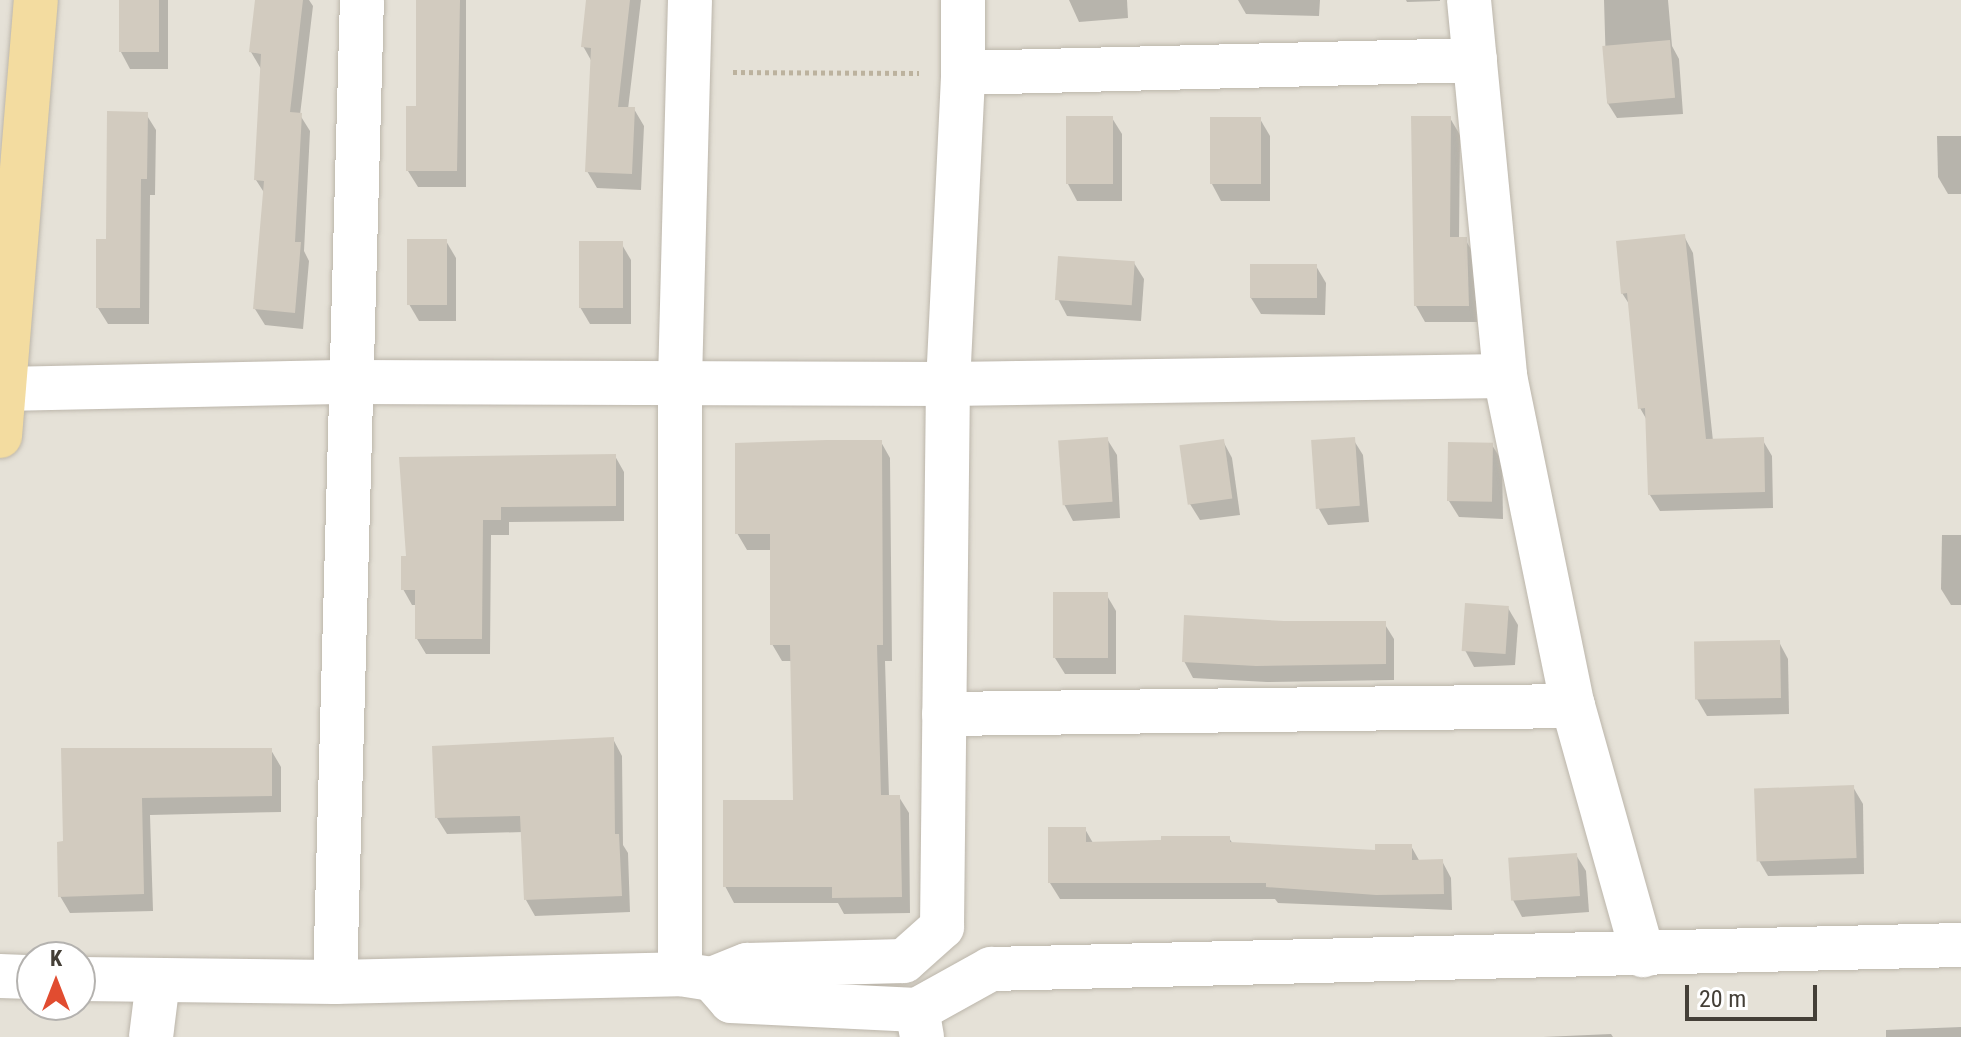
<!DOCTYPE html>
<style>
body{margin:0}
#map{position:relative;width:1961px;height:1037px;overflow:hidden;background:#f2efe8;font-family:"Roboto Condensed",sans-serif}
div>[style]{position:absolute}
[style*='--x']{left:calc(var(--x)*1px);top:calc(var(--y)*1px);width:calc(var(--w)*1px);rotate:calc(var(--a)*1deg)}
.residential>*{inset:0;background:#e5e1d7}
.shadow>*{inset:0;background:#0003}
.building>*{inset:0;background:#d2cbbf;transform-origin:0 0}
.path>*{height:5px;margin-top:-2.5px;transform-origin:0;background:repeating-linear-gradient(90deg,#bcb29e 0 4px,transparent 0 8px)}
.roads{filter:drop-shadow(0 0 2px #bcb6ab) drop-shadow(0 0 2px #bcb6ab)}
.minor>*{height:44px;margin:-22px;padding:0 22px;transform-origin:22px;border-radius:22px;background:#fff}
.major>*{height:44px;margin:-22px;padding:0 22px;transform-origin:22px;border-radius:22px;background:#f3dca0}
span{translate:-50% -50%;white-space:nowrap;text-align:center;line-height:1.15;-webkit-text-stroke:6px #fff;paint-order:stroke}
.north{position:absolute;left:16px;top:941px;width:80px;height:80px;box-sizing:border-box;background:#fff;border:2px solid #b4b2af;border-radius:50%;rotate:0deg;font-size:22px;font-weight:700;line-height:32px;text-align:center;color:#443f37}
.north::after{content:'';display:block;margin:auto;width:28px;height:36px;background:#e14c30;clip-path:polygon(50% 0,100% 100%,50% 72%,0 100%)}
.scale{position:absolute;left:1685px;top:985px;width:132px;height:36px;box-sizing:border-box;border:4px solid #443f37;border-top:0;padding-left:10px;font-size:24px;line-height:28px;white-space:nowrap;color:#443f37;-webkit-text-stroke:6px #fff;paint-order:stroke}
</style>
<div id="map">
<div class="residential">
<div style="clip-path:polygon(evenodd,0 0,1961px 0,1961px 1037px,0 1037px,0 0,32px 957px,80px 957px,80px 1005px,32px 1005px,32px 957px)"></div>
</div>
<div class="shadow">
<div style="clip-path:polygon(121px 0,168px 0,168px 69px,130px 69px,121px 52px)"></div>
<div style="clip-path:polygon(257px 0,309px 0,313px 6px,300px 115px,310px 131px,304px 251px,309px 261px,303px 329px,265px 325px,255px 309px,265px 194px,256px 180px,261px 69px,251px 52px)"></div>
<div style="clip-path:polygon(418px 0,466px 0,466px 187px,418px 187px,408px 171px,418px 108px)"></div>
<div style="clip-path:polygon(588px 0,641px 0,628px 109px,634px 109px,644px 126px,641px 190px,597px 188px,587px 171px,592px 62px,583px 46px)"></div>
<div style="clip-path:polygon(1069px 0,1127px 0,1128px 18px,1079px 22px)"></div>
<div style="clip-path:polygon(1238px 0,1320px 0,1319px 16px,1246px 14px)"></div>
<div style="clip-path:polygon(1406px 0,1440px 0,1440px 1px,1407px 2px)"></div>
<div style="clip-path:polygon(1604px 0,1668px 0,1672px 46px,1679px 59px,1683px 114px,1617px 118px,1607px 102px)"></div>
<div style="clip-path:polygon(146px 114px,156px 130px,155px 195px,150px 195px,149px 324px,108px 324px,98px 308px,108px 241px)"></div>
<div style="clip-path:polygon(1112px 118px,1122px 134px,1122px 201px,1077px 201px,1068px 184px)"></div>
<div style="clip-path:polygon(1450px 118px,1460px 135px,1459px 239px,1465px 239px,1475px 256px,1477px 322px,1425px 322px,1416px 306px)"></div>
<div style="clip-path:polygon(1260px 119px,1270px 136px,1270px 201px,1221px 201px,1212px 184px)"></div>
<div style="clip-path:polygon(1937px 136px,1961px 136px,1961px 194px,1948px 194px,1938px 177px)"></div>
<div style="clip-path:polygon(1684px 236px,1693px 253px,1713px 441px,1762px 439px,1772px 456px,1773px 508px,1660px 511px,1650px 495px,1648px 422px,1640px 408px,1631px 307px,1622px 293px)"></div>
<div style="clip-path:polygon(446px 241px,456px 258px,456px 321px,419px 321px,409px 304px)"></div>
<div style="clip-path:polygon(621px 243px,631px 260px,631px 324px,590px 324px,580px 307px)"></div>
<div style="clip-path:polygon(1134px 263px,1144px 279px,1141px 321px,1067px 316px,1058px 299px)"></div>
<div style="clip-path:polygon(1316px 266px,1326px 283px,1325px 315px,1261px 314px,1251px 298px)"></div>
<div style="clip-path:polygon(1107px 439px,1117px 455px,1120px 518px,1073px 521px,1064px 504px)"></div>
<div style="clip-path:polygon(1353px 439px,1363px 455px,1369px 522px,1328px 525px,1319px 509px)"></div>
<div style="clip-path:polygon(1223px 441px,1232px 458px,1240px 515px,1200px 520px,1190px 504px)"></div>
<div style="clip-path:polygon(881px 442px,890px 458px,892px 661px,885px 661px,889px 797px,899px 797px,909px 813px,910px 913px,844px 914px,838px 903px,734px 903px,725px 886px,795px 802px,792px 661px,782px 661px,772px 644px,772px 550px,747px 550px,737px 533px)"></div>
<div style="clip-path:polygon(1492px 445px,1502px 461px,1503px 519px,1459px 517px,1449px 501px)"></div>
<div style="clip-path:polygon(615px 456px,624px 472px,624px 521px,509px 522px,509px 535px,491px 535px,490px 654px,426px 654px,417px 639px,417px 605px,412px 605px,403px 589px,409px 558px,401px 458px)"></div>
<div style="clip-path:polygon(1942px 535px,1961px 535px,1961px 605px,1951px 605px,1941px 589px)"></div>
<div style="clip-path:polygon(1106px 594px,1116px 611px,1116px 674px,1065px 674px,1055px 658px)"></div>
<div style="clip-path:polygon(1508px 608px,1518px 625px,1515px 665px,1474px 667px,1465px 650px)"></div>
<div style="clip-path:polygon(1284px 623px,1384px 623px,1394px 639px,1394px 680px,1267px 682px,1193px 678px,1184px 661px)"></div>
<div style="clip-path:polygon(1779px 642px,1788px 659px,1789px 714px,1707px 716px,1697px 699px)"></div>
<div style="clip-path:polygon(613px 739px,622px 756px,623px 845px,628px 853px,630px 912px,535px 916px,526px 900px,523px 832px,447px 834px,437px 818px)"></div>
<div style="clip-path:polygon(63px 750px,271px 750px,281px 767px,281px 812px,150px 815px,153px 911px,70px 913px,60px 896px,65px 843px)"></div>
<div style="clip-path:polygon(1853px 787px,1863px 804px,1864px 874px,1768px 876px,1758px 859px)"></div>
<div style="clip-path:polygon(1085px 829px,1093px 843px,1229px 838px,1233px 844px,1377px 852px,1411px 846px,1420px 862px,1442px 861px,1451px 878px,1452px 910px,1278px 903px,1275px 899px,1060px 899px,1050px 883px)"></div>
<div style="clip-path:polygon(1576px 855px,1586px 871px,1589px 912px,1522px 917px,1513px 900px)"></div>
<div style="clip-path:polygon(1961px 1027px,1961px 1037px,1886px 1037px,1886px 1030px)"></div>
<div style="clip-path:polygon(1611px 1034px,1613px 1037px,1543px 1037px)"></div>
</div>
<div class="building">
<div style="left:119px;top:0;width:40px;height:52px"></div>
<div style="clip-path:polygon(255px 0,303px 0,290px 112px,302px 113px,295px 242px,301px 242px,295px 313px,253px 309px,264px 181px,254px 180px,261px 54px,249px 52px)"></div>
<div style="clip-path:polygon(416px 0,460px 0,457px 171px,406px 171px,406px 106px,416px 106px)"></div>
<div style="clip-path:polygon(586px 0,630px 0,618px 107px,635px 107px,632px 174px,585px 172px,591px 48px,581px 47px)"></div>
<div style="left:1670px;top:40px;width:58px;height:68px;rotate:85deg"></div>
<div style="clip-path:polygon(107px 111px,148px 112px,147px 179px,141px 179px,140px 308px,96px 308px,96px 239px,106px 239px)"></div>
<div style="left:1066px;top:116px;width:47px;height:68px"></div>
<div style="clip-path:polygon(1411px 116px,1451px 116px,1450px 237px,1467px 237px,1469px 306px,1414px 306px)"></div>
<div style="left:1210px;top:117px;width:51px;height:67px"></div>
<div style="clip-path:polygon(1685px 234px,1706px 439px,1764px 437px,1765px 492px,1648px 495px,1645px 408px,1638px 409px,1627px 293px,1621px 294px,1616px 241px)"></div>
<div style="left:407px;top:239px;width:40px;height:66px"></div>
<div style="left:579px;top:241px;width:44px;height:67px"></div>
<div style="left:1058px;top:256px;width:77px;height:44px;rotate:4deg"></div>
<div style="left:1250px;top:264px;width:67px;height:34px"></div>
<div style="left:1108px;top:437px;width:65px;height:50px;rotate:86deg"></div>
<div style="left:1355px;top:437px;width:69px;height:44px;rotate:86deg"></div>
<div style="left:1224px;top:439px;width:60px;height:45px;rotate:82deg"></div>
<div style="clip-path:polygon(827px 440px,882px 440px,883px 645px,877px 645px,881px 795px,900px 795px,902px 897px,832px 898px,832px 887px,723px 887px,723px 800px,793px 800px,790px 645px,770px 645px,770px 534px,735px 534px,735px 443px)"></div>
<div style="left:1448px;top:442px;width:45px;height:59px;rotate:1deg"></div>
<div style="clip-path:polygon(616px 454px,616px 506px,501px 507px,501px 520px,483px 520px,482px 639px,415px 639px,415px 590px,401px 590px,401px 556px,406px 556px,399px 457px)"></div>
<div style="left:1053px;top:592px;width:55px;height:66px"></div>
<div style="left:1465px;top:603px;width:44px;height:48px;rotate:4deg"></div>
<div style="clip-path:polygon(1184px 615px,1284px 621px,1386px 621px,1386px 664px,1256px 666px,1182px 662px)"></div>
<div style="left:1780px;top:640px;width:58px;height:86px;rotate:89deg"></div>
<div style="clip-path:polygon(614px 737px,615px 834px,619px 834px,622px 896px,524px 900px,520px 816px,435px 818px,432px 746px)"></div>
<div style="clip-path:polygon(61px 748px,272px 748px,272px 796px,142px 798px,144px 894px,58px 897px,57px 842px,63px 841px)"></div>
<div style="left:1854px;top:785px;width:73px;height:100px;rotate:88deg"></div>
<div style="clip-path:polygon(1048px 827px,1086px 827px,1086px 842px,1161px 840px,1161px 836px,1230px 836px,1230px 842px,1375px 850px,1375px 844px,1412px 844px,1412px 860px,1443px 859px,1444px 894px,1376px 895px,1266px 887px,1266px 883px,1048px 883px)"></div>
<div style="left:1577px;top:853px;width:43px;height:69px;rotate:86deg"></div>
</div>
<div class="path">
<div style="--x:733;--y:72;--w:186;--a:0.3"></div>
</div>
<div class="roads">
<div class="minor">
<div style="--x:1469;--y:0;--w:378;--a:84.5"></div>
<div style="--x:1505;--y:376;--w:337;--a:78.4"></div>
<div style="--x:1573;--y:706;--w:259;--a:74.3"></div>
<div style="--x:963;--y:73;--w:512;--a:-1.45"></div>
<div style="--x:3;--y:389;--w:348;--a:-1.2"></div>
<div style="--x:351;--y:382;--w:597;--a:0.19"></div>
<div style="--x:948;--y:384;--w:557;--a:-0.82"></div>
<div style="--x:944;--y:714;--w:629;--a:-0.73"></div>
<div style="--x:680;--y:974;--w:593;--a:-90"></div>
<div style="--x:680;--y:381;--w:381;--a:-88.5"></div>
<div style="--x:0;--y:976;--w:32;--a:2"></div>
<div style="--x:80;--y:979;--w:255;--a:0.7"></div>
<div style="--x:335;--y:982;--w:345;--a:-1.3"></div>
<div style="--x:680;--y:974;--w:32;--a:9"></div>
<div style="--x:712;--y:979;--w:38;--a:-22"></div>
<div style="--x:747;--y:965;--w:157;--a:-1.5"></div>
<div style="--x:904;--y:961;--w:51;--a:-41.8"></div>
<div style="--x:942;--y:927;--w:543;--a:-89.37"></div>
<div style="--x:948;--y:384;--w:311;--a:-87.2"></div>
<div style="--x:963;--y:73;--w:73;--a:-90"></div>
<div style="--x:712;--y:979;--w:29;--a:49"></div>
<div style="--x:731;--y:1001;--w:186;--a:2.8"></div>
<div style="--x:335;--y:982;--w:982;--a:-88.43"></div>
<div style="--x:151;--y:1037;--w:56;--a:-82.9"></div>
<div style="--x:922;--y:1037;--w:27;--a:-100"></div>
<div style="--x:917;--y:1010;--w:85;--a:-29"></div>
<div style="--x:991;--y:969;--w:970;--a:-1.42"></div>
</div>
<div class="major">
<div style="--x:0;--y:436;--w:437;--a:-85.3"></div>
</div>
</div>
<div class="north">K</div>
<div class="scale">20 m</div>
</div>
